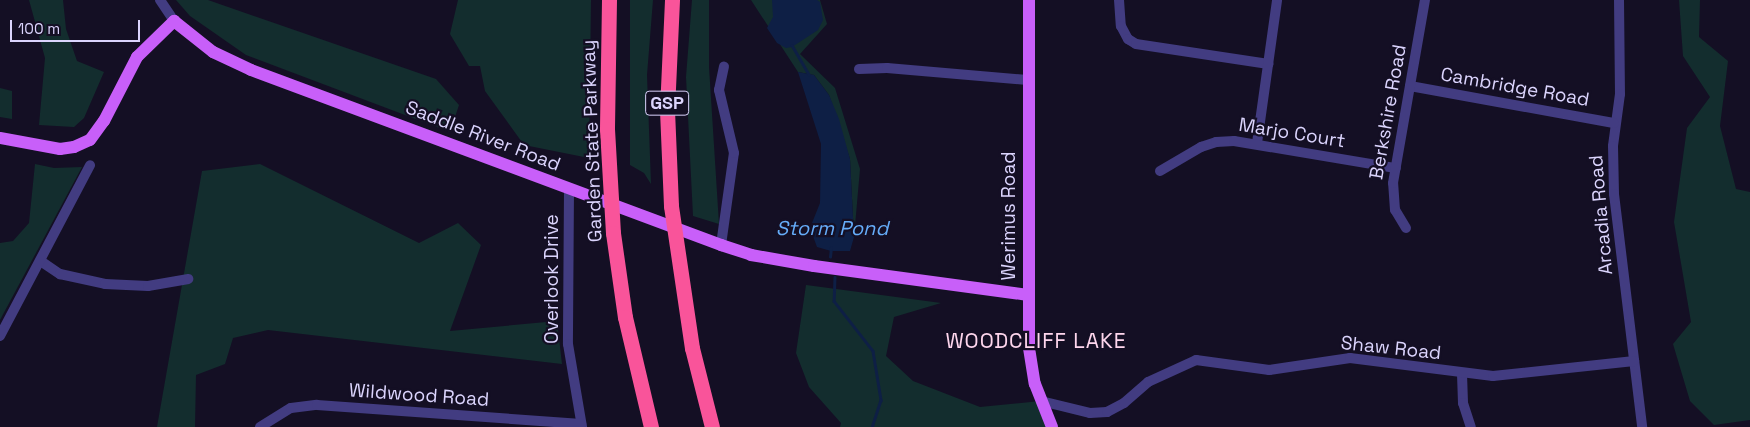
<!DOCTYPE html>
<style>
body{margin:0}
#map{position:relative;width:1750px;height:427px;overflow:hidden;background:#140f24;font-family:"Space Grotesk",sans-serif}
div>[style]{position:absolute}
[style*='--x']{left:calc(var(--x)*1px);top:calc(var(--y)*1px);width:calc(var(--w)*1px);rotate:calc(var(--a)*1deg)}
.green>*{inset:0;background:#132d2e}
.water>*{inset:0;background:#0e1f45}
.stream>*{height:2.5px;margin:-1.25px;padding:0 1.25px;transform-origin:1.25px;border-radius:1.25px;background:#0e1f45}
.minor>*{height:10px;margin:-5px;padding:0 5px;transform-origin:5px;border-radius:5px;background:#423c81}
.major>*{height:12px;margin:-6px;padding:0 6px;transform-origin:6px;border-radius:6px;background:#c85ff9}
.highway>*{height:15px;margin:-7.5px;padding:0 7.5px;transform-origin:7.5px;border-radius:7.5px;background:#f9549a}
span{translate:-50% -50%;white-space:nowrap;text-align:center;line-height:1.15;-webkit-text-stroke:4.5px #140f24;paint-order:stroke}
.shield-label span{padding:1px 4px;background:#140f24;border:1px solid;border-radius:4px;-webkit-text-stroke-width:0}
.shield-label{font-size:18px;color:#dbd4fd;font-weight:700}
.street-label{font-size:19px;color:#dbd4fd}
.water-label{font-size:20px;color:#66adfa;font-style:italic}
.quarter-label{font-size:21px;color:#fed6ed;letter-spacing:1px}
.scale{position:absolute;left:10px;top:20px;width:130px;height:22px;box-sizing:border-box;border:2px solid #dbd4fd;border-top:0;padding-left:6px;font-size:15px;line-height:18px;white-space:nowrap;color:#dbd4fd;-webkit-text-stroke:4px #140f24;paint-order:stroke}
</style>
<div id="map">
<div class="green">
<div style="clip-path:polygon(29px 0,63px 0,66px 29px,77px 61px,104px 72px,84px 118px,74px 127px,39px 125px,45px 58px)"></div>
<div style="clip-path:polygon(176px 0,208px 0,436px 79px,459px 105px,450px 132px,246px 55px,190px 16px)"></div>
<div style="clip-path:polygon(458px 0,591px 0,589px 158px,524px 145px,485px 91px,480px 66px,469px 66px,450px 34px)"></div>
<div style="clip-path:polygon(630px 0,653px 0,647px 75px,651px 184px,644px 173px,630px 165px)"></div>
<div style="clip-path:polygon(692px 0,709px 0,709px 67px,719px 224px,693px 216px,686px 77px)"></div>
<div style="clip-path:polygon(751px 0,820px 0,827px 24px,800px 54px,835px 88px,860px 169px,854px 237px,850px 159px,829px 95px,814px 75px,798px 72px)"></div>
<div style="clip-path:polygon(1679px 0,1700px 0,1699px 37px,1728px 61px,1720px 126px,1736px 189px,1750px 192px,1750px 420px,1714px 425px,1690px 401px,1673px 344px,1691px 322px,1674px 222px,1687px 128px,1710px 97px,1683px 56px)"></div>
<div style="clip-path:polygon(0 88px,12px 91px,12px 119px,0 117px)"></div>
<div style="clip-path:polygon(35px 164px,54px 168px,82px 167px,0 320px,0 243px,13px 241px,29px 223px)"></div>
<div style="clip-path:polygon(260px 164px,419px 243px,458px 223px,481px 245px,450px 331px,557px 321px,562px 364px,268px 330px,233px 338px,225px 364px,196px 375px,195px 427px,157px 427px,202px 171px)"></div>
<div style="clip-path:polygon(806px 285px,941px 303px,894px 317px,886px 356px,913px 381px,980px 407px,1041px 401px,1052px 427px,840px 427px,841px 423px,809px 387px,796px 353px)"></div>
</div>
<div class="water">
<div style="clip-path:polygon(772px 0,817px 0,820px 2px,823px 20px,818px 30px,792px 47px,786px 48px,777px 43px,767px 28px,773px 17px)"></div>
<div style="clip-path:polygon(798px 72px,814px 75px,829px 95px,839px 119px,850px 159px,854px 237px,850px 251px,831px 251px,817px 247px,810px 228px,820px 203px,821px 144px)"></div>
</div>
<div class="stream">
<div style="--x:792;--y:45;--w:34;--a:60"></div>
<div style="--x:830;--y:257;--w:9;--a:-84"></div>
<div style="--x:835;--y:277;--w:24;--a:92"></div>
<div style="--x:834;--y:301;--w:63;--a:52"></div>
<div style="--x:873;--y:351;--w:50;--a:80.7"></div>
<div style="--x:881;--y:400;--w:28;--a:108"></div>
</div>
<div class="minor">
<div style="--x:160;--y:0;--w:25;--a:56"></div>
<div style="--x:1119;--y:0;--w:26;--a:86"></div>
<div style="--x:1121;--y:26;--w:15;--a:62"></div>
<div style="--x:1128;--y:39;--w:9;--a:32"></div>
<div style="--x:1136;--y:44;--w:134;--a:8.6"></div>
<div style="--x:1619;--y:0;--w:94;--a:89.4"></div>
<div style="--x:1620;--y:94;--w:52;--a:97.7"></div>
<div style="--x:1613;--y:146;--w:48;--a:88.8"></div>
<div style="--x:1614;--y:194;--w:235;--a:83.1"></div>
<div style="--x:859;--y:69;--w:28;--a:-2"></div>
<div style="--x:887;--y:68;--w:141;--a:4.9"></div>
<div style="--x:1410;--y:86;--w:207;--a:10.3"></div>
<div style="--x:1257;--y:143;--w:144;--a:-82"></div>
<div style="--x:1160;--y:171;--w:48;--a:-30.3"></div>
<div style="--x:1201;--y:147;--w:16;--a:-18"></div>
<div style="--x:1216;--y:142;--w:18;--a:-3"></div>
<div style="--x:1234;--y:141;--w:164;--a:9.5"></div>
<div style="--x:569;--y:189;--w:155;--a:90.4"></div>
<div style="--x:568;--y:344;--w:84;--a:80.4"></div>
<div style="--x:1406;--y:228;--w:21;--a:-121"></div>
<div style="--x:1395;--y:210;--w:27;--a:-94"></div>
<div style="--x:1393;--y:183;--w:186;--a:-80.1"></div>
<div style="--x:721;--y:245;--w:93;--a:-82"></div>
<div style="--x:734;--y:153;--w:65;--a:-103.4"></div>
<div style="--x:719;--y:90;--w:24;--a:-78"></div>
<div style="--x:42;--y:262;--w:22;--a:34"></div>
<div style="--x:60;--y:274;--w:46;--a:12.5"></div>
<div style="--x:105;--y:284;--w:43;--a:2.7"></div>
<div style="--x:148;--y:286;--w:41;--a:-9.9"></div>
<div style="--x:0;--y:336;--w:193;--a:-62.2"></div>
<div style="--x:1462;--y:374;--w:29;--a:88"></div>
<div style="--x:1463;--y:403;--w:25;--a:72"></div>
<div style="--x:1041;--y:401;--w:50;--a:13.8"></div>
<div style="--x:1090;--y:413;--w:17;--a:-3"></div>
<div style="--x:1107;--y:412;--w:19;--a:-28"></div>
<div style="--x:1124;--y:403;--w:32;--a:-41"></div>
<div style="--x:1148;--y:382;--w:53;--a:-24.6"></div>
<div style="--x:1196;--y:360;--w:74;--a:7.8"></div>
<div style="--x:1269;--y:370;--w:82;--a:-8.4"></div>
<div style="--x:1350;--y:358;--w:144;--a:7.2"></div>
<div style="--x:1493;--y:376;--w:142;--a:-6.1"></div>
<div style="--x:260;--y:427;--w:36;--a:-32"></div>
<div style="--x:291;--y:408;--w:26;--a:-7"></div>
<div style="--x:317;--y:405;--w:265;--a:4.1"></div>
</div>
<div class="major">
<div style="--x:1029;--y:0;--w:348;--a:90"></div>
<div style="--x:1029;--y:348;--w:36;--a:81"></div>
<div style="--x:1035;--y:384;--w:46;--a:68.4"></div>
<div style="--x:0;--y:138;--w:61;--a:10.4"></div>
<div style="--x:60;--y:149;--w:14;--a:-8"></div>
<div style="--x:74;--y:147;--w:17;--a:-24"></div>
<div style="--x:90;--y:140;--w:24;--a:-54"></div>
<div style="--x:104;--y:121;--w:72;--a:-62.7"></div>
<div style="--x:137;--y:57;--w:52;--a:-44.2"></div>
<div style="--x:174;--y:21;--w:50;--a:38.5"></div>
<div style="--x:213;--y:52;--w:42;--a:25.3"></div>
<div style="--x:251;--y:70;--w:502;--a:20.42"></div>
<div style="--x:721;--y:245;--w:32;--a:18"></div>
<div style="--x:751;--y:255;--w:64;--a:9.9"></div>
<div style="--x:814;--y:266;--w:216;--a:7.7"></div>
</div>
<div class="highway">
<div style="--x:609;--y:0;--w:129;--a:90.9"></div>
<div style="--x:607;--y:129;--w:104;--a:86.7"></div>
<div style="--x:613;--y:233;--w:85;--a:81.9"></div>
<div style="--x:625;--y:317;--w:113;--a:76.7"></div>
<div style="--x:672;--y:0;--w:110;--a:92.6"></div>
<div style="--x:667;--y:110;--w:96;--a:87.6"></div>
<div style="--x:671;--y:206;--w:144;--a:81.6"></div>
<div style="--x:692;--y:348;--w:81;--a:75.8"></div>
</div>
<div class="shield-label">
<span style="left:667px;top:103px">GSP</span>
</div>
<div class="street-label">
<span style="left:1515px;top:87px;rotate:10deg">Cambridge Road</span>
<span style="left:1388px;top:112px;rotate:-80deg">Berkshire Road</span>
<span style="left:1292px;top:133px;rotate:9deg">Marjo Court</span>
<span style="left:483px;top:136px;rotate:21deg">Saddle River Road</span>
<span style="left:592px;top:141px;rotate:-92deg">Garden State Parkway</span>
<span style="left:1601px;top:215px;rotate:-95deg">Arcadia Road</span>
<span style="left:1009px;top:216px;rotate:-90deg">Werimus Road</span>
<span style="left:552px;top:279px;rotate:-90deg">Overlook Drive</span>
<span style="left:1391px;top:348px;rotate:6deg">Shaw Road</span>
<span style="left:419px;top:395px;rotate:4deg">Wildwood Road</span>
</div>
<div class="water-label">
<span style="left:832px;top:228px">Storm Pond</span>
</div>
<div class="quarter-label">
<span style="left:1036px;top:341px">WOODCLIFF LAKE</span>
</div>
<div class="scale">100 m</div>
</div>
